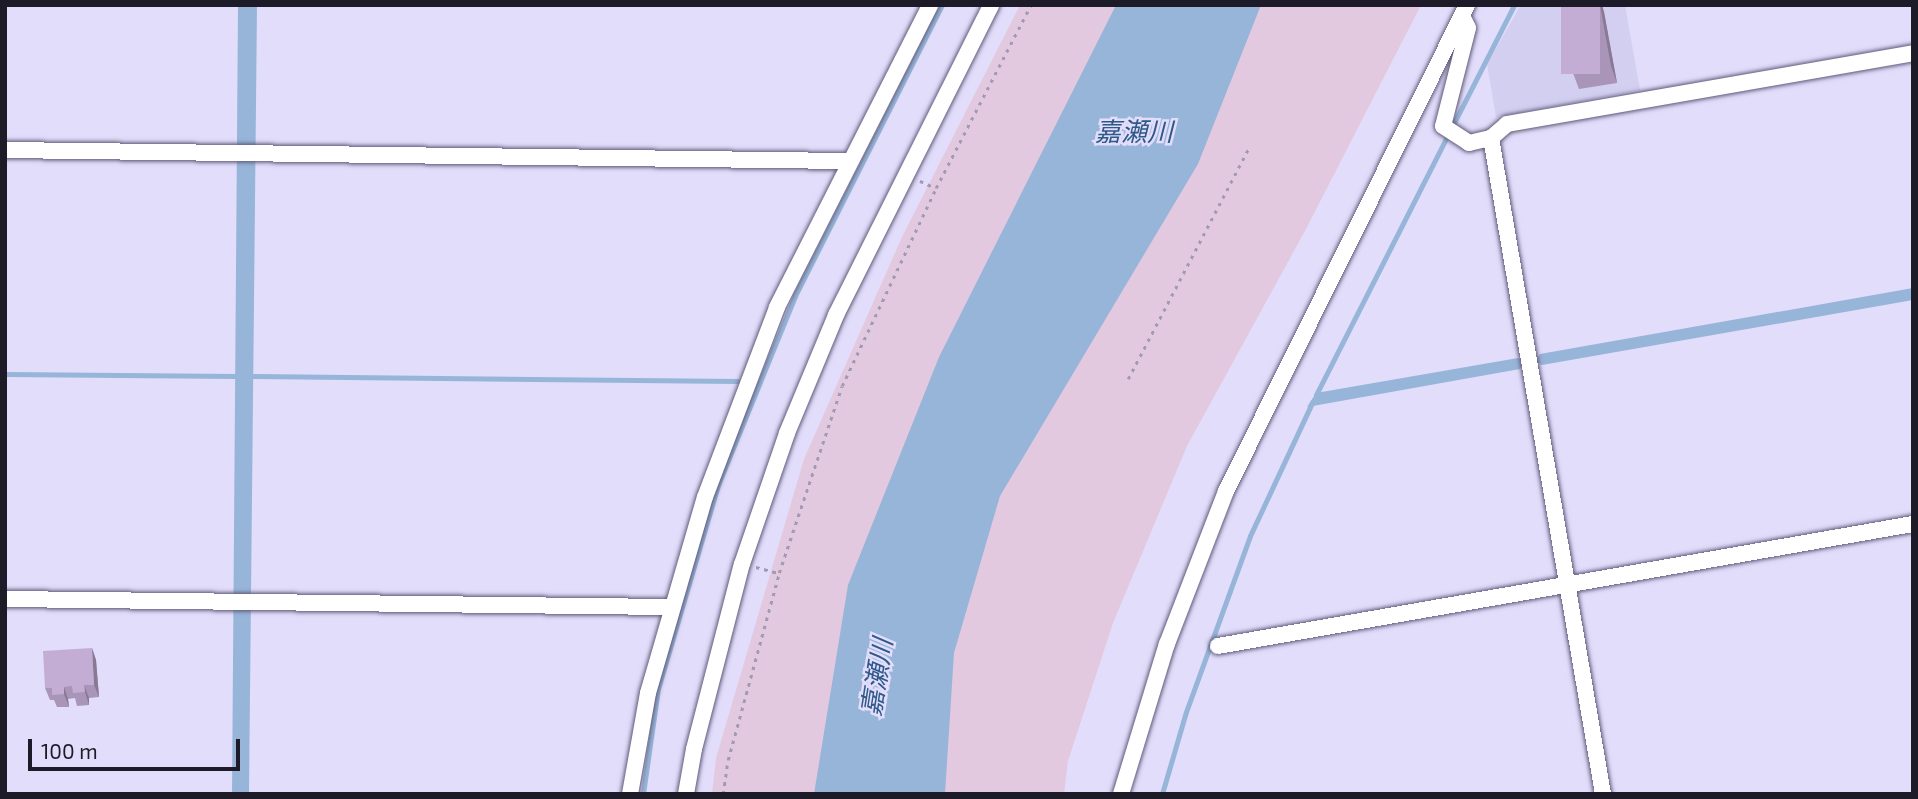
<!DOCTYPE html>
<meta charset="utf-8">
<style>
body{margin:0}
#map{position:relative;width:1918px;height:799px;overflow:hidden;background:#e1ddfb;font-family:"Exo 2","Noto Sans JP",sans-serif}
div>[style]{position:absolute}
[style*='--x']{left:calc(var(--x)*1px);top:calc(var(--y)*1px);width:calc(var(--w)*1px);rotate:calc(var(--a)*1deg)}
.built>*{inset:0;background:#d3cff1}
.green>*{inset:0;background:#e3c9df}
.water>*{inset:0;background:#97b5d9}
.stream>*{height:4.5px;margin:-2.25px;padding:0 2.25px;transform-origin:2.25px;border-radius:2.25px;background:#97b5d9}
.path>*{height:2.5px;margin-top:-1.25px;transform-origin:0;background:repeating-linear-gradient(90deg,#9f9bb3 0 3.5px,transparent 0 8.5px)}
.roads{filter:drop-shadow(0 0 2px #5f5a7a) drop-shadow(0 0 2px #5f5a7a)}
.minor>*{height:16px;margin:-8px;padding:0 8px;transform-origin:8px;border-radius:8px;background:#fff}
.wall>*{inset:0;background:#a995b7}
.shaded-wall>*{inset:0;background:#897995}
.building>*{inset:0;background:#c4add5;transform-origin:0 0}
span{translate:-50% -50%;white-space:nowrap;text-align:center;line-height:1.15;-webkit-text-stroke:5px #e1ddfb;paint-order:stroke}
.water-label{font-size:26px;color:#2f5988;font-style:italic}
.frame{position:absolute;inset:0;border:7px solid #1e1b28;pointer-events:none}
.scale{position:absolute;left:28px;top:739px;width:212px;height:32px;box-sizing:border-box;border:4px solid #1e1b28;border-top:0;padding-left:9px;font-size:21px;line-height:24px;white-space:nowrap;color:#1e1b28;-webkit-text-stroke:5px #e1ddfb;paint-order:stroke}
</style>
<div id="map">
<div class="built">
<div style="clip-path:polygon(1521px 5px,1625px 5px,1640px 90px,1496px 117px,1487px 64px)"></div>
</div>
<div class="green">
<div style="clip-path:polygon(1020px 5px,1141px 5px,833px 794px,712px 794px,716px 758px,804px 459px,902px 237px)"></div>
<div style="clip-path:polygon(1240px 5px,1421px 5px,1306px 229px,1187px 446px,1113px 623px,1068px 761px,1064px 794px,927px 794px,940px 649px,996px 477px)"></div>
</div>
<div class="water">
<div style="clip-path:polygon(238px 5px,257px 5px,249px 793px,617px 794px,232px 794px)"></div>
<div style="clip-path:polygon(1116px 5px,1261px 5px,1198px 164px,1000px 496px,954px 653px,945px 794px,814px 794px,848px 585px,939px 357px)"></div>
<div style="clip-path:polygon(1913px 288px,1913px 300px,1542px 365px,1535px 361px,1540px 354px)"></div>
<div style="clip-path:polygon(1518px 358px,1524px 362px,1520px 369px,1307px 407px,1316px 393px)"></div>
</div>
<div class="stream">
<div style="--x:1454;--y:123;--w:132;--a:-63"></div>
<div style="--x:5;--y:374;--w:230;--a:0.5"></div>
<div style="--x:253;--y:376;--w:484;--a:0.6"></div>
<div style="--x:1316;--y:395;--w:289;--a:-63.1"></div>
<div style="--x:643;--y:794;--w:106;--a:-81.9"></div>
<div style="--x:658;--y:689;--w:213;--a:-73.6"></div>
<div style="--x:718;--y:485;--w:204;--a:-67.8"></div>
<div style="--x:795;--y:296;--w:326;--a:-63.2"></div>
<div style="--x:1162;--y:794;--w:85;--a:-73.7"></div>
<div style="--x:1186;--y:712;--w:187;--a:-70"></div>
<div style="--x:1250;--y:536;--w:147;--a:-65"></div>
</div>
<div class="path">
<div style="--x:920;--y:181;--w:17;--a:24"></div>
<div style="--x:1128;--y:379;--w:259;--a:-62.4"></div>
<div style="--x:756;--y:567;--w:24;--a:15"></div>
<div style="--x:723;--y:794;--w:34;--a:-82"></div>
<div style="--x:728;--y:760;--w:194;--a:-74.7"></div>
<div style="--x:779;--y:573;--w:197;--a:-71.4"></div>
<div style="--x:842;--y:386;--w:219;--a:-64.6"></div>
<div style="--x:936;--y:188;--w:206;--a:-62.6"></div>
</div>
<div class="roads">
<div class="minor">
<div style="--x:1462;--y:16;--w:13;--a:63"></div>
<div style="--x:1468;--y:28;--w:101;--a:104.3"></div>
<div style="--x:1443;--y:126;--w:31;--a:33"></div>
<div style="--x:1469;--y:143;--w:23;--a:-13"></div>
<div style="--x:1491;--y:138;--w:21;--a:-41"></div>
<div style="--x:1507;--y:124;--w:412;--a:-9.9"></div>
<div style="--x:1491;--y:138;--w:665;--a:80.31"></div>
<div style="--x:5;--y:150;--w:844;--a:0.75"></div>
<div style="--x:5;--y:599;--w:667;--a:0.69"></div>
<div style="--x:1218;--y:646;--w:706;--a:-9.96"></div>
<div style="--x:630;--y:794;--w:103;--a:-79.9"></div>
<div style="--x:648;--y:693;--w:204;--a:-73.8"></div>
<div style="--x:705;--y:497;--w:203;--a:-69.2"></div>
<div style="--x:777;--y:307;--w:339;--a:-63.1"></div>
<div style="--x:686;--y:794;--w:46;--a:-79.9"></div>
<div style="--x:694;--y:749;--w:191;--a:-75.5"></div>
<div style="--x:742;--y:564;--w:139;--a:-71"></div>
<div style="--x:787;--y:433;--w:128;--a:-67.4"></div>
<div style="--x:836;--y:315;--w:347;--a:-63.4"></div>
<div style="--x:1121;--y:794;--w:157;--a:-73"></div>
<div style="--x:1167;--y:644;--w:164;--a:-68.9"></div>
<div style="--x:1226;--y:491;--w:542;--a:-63.62"></div>
</div>
</div>
<div class="wall">
<div style="clip-path:polygon(1561px 5px,1602px 5px,1604px 12px,1617px 83px,1579px 89px,1573px 73px)"></div>
<div style="clip-path:polygon(92px 648px,96px 660px,99px 697px,89px 698px,89px 705px,77px 706px,75px 698px,68px 699px,69px 707px,57px 707px,54px 700px,50px 700px,45px 688px)"></div>
</div>
<div class="shaded-wall">
<div style="clip-path:polygon(1600px 5px,1602px 5px,1604px 12px,1617px 83px,1611px 66px)"></div>
<div style="clip-path:polygon(92px 648px,96px 660px,99px 697px,94px 685px)"></div>
<div style="clip-path:polygon(84px 685px,89px 698px,89px 705px,85px 692px)"></div>
<div style="clip-path:polygon(64px 687px,68px 699px,69px 707px,64px 694px)"></div>
</div>
<div class="building">
<div style="left:1561px;top:5px;width:39px;height:69px"></div>
<div style="clip-path:polygon(92px 648px,94px 685px,84px 685px,85px 692px,73px 693px,72px 686px,64px 687px,64px 694px,52px 695px,52px 688px,45px 688px,43px 651px)"></div>
</div>
<div class="water-label">
<span style="left:1134px;top:131px">嘉瀬川</span>
<span style="left:876px;top:677px;rotate:-81deg">嘉瀬川</span>
</div>
<div class="frame"></div>
<div class="scale">100 m</div>
</div>
